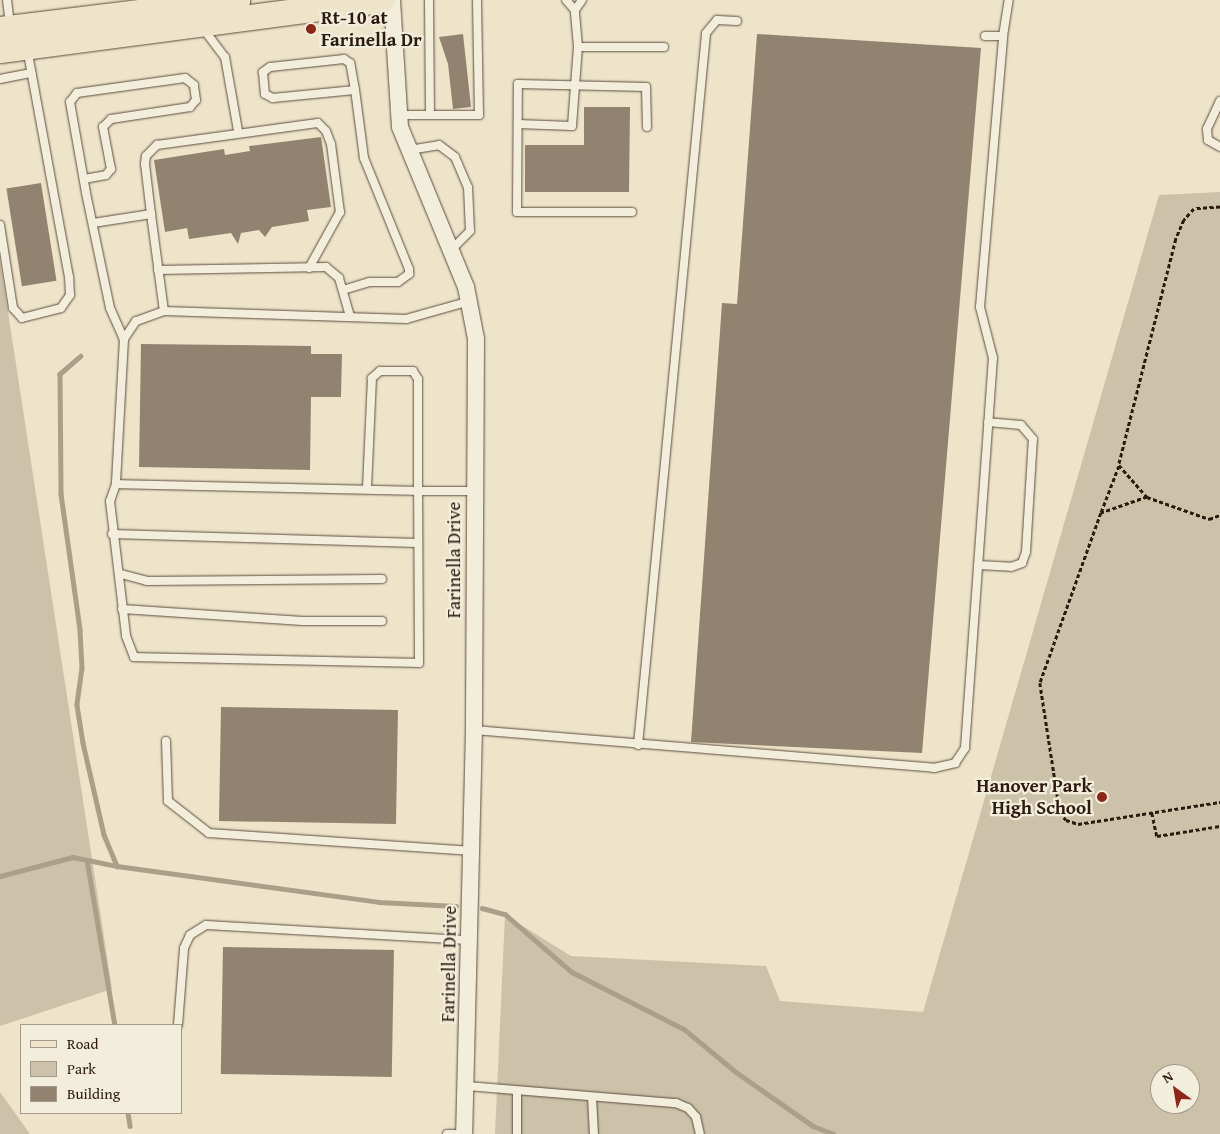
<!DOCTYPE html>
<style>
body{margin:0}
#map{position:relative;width:1220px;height:1134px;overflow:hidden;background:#ede4c9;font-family:"Gentium Book Plus",serif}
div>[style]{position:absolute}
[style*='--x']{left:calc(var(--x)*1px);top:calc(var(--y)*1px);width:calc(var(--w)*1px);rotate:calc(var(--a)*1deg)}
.green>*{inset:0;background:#ccc2a9}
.stream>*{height:4.5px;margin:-2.25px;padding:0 2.25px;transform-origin:2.25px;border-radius:2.25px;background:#ac9f8a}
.building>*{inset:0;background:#918370;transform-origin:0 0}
.path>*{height:2.5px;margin-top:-1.25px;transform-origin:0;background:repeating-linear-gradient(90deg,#2d1a0f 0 4px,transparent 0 6.5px)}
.roads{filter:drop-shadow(0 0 1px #5d4c3e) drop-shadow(0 0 1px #5d4c3e)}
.service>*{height:8px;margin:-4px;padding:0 4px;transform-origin:4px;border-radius:4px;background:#f3eddc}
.minor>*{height:16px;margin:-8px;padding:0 8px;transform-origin:8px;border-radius:8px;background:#f3eddc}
.primary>*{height:25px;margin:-12.5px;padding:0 12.5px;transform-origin:12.5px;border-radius:12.5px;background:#ede4c9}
.dots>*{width:14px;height:14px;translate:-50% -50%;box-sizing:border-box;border:2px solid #f3eddc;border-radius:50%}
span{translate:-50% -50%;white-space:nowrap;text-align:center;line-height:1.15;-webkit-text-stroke:4.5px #f3eddc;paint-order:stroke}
.poi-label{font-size:19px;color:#2d1a0f;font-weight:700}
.left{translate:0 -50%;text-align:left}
.right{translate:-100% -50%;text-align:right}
.street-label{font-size:19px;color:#2d1a0f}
.legend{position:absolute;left:20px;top:1024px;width:162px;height:90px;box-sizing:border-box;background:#f3eddc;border:1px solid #a4998a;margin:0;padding:6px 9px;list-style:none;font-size:15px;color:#2d1a0f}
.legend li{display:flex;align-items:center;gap:10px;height:25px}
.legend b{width:25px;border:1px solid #a4998a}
.north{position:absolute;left:1150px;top:1064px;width:50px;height:50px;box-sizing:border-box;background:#f3eddc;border:1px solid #a4998a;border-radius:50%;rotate:328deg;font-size:14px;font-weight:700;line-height:20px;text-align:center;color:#2d1a0f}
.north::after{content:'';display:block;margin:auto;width:18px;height:22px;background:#8f2418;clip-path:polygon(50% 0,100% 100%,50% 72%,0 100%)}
</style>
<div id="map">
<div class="green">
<div style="clip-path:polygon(evenodd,1220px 192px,1220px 1134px,495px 1134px,505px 915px,571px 956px,766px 966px,780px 1001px,923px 1012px,1159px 195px,1220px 192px,1160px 1074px,1190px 1074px,1190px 1104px,1160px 1104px,1160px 1074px)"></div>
<div style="clip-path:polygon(0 260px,112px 989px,0 1026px)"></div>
<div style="clip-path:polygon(0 1092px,30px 1134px,0 1134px)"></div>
</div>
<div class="stream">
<div style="--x:81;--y:356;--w:28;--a:139"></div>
<div style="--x:60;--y:374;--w:120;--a:89.5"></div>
<div style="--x:61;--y:494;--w:137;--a:82"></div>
<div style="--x:80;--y:630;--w:38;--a:87"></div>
<div style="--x:82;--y:668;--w:37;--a:98"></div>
<div style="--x:77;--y:705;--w:38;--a:81"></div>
<div style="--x:83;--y:743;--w:94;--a:77.1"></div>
<div style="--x:104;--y:835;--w:34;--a:67"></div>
<div style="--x:87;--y:860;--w:167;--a:80.4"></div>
<div style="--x:0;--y:876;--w:75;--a:-14.6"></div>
<div style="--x:73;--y:857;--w:45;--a:11.6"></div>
<div style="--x:117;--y:866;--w:264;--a:7.8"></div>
<div style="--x:379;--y:902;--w:77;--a:3"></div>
<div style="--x:482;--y:908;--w:24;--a:15"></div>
<div style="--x:505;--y:914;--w:89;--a:40.9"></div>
<div style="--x:572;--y:972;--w:126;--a:27"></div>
<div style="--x:684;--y:1029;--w:67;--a:39.6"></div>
<div style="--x:736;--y:1072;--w:94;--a:35"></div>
<div style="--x:813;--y:1126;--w:22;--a:21"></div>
<div style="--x:128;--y:1113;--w:13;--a:81"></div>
</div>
<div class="building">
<div style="clip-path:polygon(463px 34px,471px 107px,453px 109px,448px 64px,439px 37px)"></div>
<div style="clip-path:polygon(757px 34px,981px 48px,922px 753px,691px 742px,722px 303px,737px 304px)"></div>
<div style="clip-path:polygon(584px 107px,630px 107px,629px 192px,525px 192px,525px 145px,584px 145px)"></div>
<div style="clip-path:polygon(321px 137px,331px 207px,307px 210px,309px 221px,272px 227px,265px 237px,259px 230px,241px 233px,238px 244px,231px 233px,189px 239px,187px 228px,165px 232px,154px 160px,224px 149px,225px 155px,250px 151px,249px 146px)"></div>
<div style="left:41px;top:183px;width:99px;height:35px;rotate:81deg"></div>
<div style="clip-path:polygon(141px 344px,311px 346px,311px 354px,342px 354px,341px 397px,311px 397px,310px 470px,139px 467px)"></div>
<div style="left:221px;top:707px;width:177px;height:114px;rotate:1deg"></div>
<div style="left:223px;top:947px;width:171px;height:127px;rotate:1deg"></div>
</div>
<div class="path">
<div style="--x:1220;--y:207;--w:26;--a:176"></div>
<div style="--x:1194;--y:209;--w:15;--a:132"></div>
<div style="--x:1184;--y:220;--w:21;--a:113"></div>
<div style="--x:1176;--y:239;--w:233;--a:104.2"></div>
<div style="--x:1119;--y:465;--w:43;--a:48.8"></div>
<div style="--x:1147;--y:497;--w:66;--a:19.5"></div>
<div style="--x:1209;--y:519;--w:12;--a:-20"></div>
<div style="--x:1147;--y:497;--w:49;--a:160.8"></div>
<div style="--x:1101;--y:513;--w:181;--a:109.7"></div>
<div style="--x:1040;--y:683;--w:131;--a:81.2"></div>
<div style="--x:1060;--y:812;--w:10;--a:53"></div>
<div style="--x:1066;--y:820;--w:13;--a:18"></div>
<div style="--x:1078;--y:824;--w:144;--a:-8.8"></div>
<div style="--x:1101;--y:512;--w:50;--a:-69"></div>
<div style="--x:1152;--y:813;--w:24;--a:78"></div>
<div style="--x:1157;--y:836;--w:64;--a:-9"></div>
</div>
<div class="roads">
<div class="service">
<div style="--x:7;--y:0;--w:25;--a:83"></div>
<div style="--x:429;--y:0;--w:115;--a:89.5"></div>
<div style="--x:575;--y:10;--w:12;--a:-55"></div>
<div style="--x:202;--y:27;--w:38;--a:53"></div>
<div style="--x:225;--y:57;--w:75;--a:80"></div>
<div style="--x:985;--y:36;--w:18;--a:0"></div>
<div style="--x:1003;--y:36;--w:36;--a:-81"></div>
<div style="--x:578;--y:47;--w:86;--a:0"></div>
<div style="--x:0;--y:79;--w:32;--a:-11"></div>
<div style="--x:1220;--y:101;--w:31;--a:115"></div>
<div style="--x:1207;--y:129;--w:11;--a:85"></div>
<div style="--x:1208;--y:140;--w:14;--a:30"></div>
<div style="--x:399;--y:115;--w:80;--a:0"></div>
<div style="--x:479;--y:115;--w:115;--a:-91"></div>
<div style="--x:518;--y:124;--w:54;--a:2.1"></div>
<div style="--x:572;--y:126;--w:79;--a:-85.7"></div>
<div style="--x:578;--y:47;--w:37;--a:-95"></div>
<div style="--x:575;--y:10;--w:13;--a:-132"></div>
<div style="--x:409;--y:150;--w:30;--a:-9"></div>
<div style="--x:439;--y:145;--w:20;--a:37"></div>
<div style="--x:455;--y:157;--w:33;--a:67"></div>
<div style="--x:468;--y:187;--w:44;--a:87.4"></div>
<div style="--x:470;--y:231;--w:28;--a:135"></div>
<div style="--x:84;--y:179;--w:22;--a:-10"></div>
<div style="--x:106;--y:175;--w:8;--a:-50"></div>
<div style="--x:111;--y:169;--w:43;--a:-100.8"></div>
<div style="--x:103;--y:127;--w:11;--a:-45"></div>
<div style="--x:111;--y:119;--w:80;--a:-8.6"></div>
<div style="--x:190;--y:107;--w:9;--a:-49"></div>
<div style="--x:196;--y:100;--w:15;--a:-98"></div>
<div style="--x:194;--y:85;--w:11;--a:-142"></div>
<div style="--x:185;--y:78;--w:109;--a:172.1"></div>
<div style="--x:77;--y:93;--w:11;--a:128"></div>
<div style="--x:70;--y:102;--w:92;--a:80"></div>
<div style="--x:86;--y:193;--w:117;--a:78.2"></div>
<div style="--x:110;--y:308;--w:34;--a:66"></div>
<div style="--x:632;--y:212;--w:115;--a:180"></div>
<div style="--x:517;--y:212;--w:128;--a:-89.6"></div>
<div style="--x:518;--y:84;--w:128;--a:1.3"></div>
<div style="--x:646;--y:87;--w:40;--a:88.6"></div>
<div style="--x:151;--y:214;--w:50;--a:-96.8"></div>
<div style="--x:145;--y:164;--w:8;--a:-83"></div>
<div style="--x:146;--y:156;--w:16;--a:-45"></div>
<div style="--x:157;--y:145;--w:162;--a:-7.8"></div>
<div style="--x:318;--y:123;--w:11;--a:45"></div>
<div style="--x:326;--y:131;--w:14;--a:69"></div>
<div style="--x:331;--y:144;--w:69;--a:82.5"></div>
<div style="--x:340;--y:212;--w:64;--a:119"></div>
<div style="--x:93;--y:223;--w:59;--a:-8.8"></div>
<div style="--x:151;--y:214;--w:98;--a:82.4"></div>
<div style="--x:0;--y:225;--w:84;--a:81.1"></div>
<div style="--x:13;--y:308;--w:13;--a:48"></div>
<div style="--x:22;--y:318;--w:40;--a:-14.4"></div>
<div style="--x:61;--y:308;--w:16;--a:-55"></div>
<div style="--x:70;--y:295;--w:18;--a:-93"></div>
<div style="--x:69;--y:277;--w:232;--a:-100.4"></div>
<div style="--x:158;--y:270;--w:168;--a:-1"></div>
<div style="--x:326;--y:267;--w:17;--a:40"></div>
<div style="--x:339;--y:278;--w:40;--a:74"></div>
<div style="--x:343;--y:290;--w:28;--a:-17"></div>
<div style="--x:370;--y:282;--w:28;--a:0"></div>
<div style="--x:398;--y:282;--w:14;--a:-36"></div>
<div style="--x:409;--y:274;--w:5;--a:-90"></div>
<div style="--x:409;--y:269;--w:120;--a:-112.1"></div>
<div style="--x:364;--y:158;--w:69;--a:-97.5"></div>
<div style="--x:355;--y:90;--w:27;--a:-100"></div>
<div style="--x:350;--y:63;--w:7;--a:-146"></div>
<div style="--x:344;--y:59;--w:74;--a:173.8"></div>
<div style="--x:270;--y:67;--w:9;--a:144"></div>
<div style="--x:263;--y:72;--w:22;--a:85"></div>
<div style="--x:265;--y:94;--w:9;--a:27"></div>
<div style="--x:273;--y:98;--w:82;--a:-5.6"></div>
<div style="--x:470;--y:301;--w:66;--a:164.3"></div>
<div style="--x:406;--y:319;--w:242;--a:-178.1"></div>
<div style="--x:164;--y:311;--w:30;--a:160"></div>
<div style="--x:136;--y:321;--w:22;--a:124"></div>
<div style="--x:124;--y:339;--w:145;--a:93.2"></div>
<div style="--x:116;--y:484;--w:18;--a:109"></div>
<div style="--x:110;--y:501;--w:136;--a:83.2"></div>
<div style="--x:126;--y:636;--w:22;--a:69"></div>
<div style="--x:134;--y:657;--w:285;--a:1.2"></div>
<div style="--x:419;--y:663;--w:172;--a:-90.3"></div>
<div style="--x:418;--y:491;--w:56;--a:0"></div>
<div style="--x:116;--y:484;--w:302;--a:1.3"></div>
<div style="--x:418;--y:491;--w:112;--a:-90"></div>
<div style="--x:418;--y:379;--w:9;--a:-122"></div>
<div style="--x:413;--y:371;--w:33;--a:180"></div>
<div style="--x:380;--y:371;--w:11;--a:139"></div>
<div style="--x:372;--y:378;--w:111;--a:92.6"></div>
<div style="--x:112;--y:534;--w:305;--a:1.7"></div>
<div style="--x:978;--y:565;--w:33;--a:3"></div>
<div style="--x:1011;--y:567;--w:12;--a:-20"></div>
<div style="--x:1022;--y:563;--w:12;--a:-70"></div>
<div style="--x:1026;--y:552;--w:113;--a:-86.5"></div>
<div style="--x:1033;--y:439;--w:18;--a:-131"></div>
<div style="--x:1021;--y:425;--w:33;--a:-175"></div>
<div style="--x:121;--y:574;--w:27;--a:15"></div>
<div style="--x:147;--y:581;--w:235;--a:-0.5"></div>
<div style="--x:122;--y:609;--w:181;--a:3.8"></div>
<div style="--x:303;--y:621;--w:79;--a:0"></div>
<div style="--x:474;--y:730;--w:462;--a:4.7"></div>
<div style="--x:934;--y:768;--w:22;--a:-13"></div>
<div style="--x:955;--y:763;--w:18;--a:-56"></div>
<div style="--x:965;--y:748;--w:391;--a:-85.9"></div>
<div style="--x:993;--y:358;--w:53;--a:-104.3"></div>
<div style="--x:980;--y:307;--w:272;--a:-85.1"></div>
<div style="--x:166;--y:741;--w:60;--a:88.1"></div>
<div style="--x:168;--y:801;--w:52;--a:38"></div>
<div style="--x:209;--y:833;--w:264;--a:3.9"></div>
<div style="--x:638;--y:745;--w:715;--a:-84.54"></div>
<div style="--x:706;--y:33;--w:17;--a:-50"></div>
<div style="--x:717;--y:20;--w:20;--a:3"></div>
<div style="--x:178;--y:1025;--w:77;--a:-85.5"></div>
<div style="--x:184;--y:948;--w:14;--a:-65"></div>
<div style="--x:190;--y:935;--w:19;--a:-32"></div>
<div style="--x:206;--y:925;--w:263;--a:3.3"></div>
<div style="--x:467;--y:1086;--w:210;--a:4.7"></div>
<div style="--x:676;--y:1103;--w:13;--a:23"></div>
<div style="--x:688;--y:1108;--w:12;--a:48"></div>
<div style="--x:696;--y:1117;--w:17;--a:77"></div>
<div style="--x:517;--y:1091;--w:43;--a:90"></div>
<div style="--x:592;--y:1097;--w:37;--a:87"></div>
<div style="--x:447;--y:1134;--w:17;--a:0"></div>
</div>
<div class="minor">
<div style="--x:392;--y:0;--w:127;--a:86.4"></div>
<div style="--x:400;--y:127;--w:173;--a:67.6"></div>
<div style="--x:466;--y:287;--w:53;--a:79.1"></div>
<div style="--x:476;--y:339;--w:391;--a:90.3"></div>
<div style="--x:474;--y:730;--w:404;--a:91.4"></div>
</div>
<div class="primary">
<div style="--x:0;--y:29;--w:239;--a:-7"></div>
<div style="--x:0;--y:50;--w:385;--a:-7.5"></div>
</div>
</div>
<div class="dots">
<div style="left:311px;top:29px;background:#8f2418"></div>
<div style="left:1102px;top:797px;background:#8f2418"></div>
</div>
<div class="poi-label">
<span class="left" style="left:321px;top:29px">Rt-10 at<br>Farinella Dr</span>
<span class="right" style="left:1092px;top:797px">Hanover Park<br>High School</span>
</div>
<div class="street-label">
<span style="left:454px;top:560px;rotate:-90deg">Farinella Drive</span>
<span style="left:449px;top:964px;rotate:-89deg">Farinella Drive</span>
</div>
<ul class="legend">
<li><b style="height:6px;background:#ede4c9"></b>Road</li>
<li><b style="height:14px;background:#ccc2a9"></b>Park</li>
<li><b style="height:14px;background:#918370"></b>Building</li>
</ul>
<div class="north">N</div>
</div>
